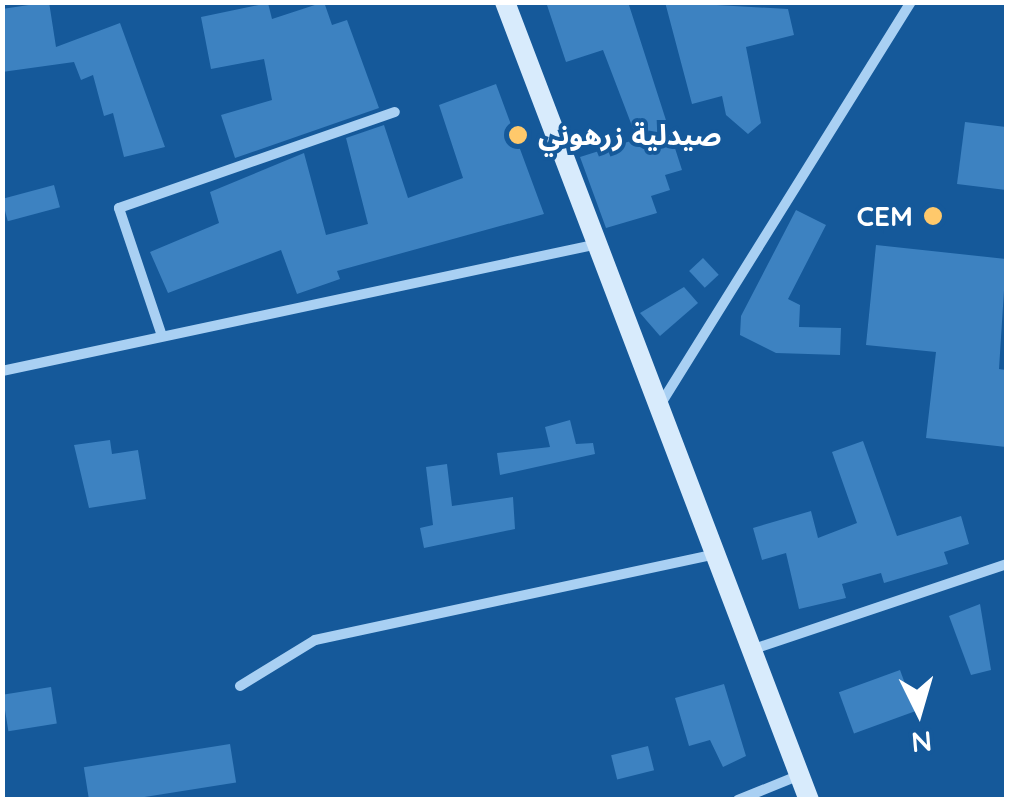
<!DOCTYPE html>
<meta charset="utf-8">
<style>
body{margin:0}
#map{position:relative;width:1009px;height:802px;overflow:hidden;background:#15599a;font-family:Quicksand,"Noto Sans Arabic",sans-serif}
div>[style]{position:absolute}
[style*='--x']{left:calc(var(--x)*1px);top:calc(var(--y)*1px);width:calc(var(--w)*1px);rotate:calc(var(--a)*1deg)}
.building>*{inset:0;background:#3d82c1;transform-origin:0 0}
.street>*{height:10px;margin:-5px;padding:0 5px;transform-origin:5px;border-radius:5px;background:#a9d0f3}
.secondary>*{height:20px;margin:-10px;padding:0 10px;transform-origin:10px;border-radius:10px;background:#d8ebfc}
.dots>*{width:28px;height:28px;translate:-50% -50%;box-sizing:border-box;border:5px solid #15599a;border-radius:50%}
span{translate:-50% -50%;white-space:nowrap;text-align:center;line-height:1.15;-webkit-text-stroke:8px #15599a;paint-order:stroke}
.poi-label{font-size:28px;color:#fff;font-weight:700}
.left{translate:0 -50%;text-align:left}
.right{translate:-100% -50%;text-align:right}
.frame{position:absolute;inset:0;border:5px solid #fff;pointer-events:none}
.north{position:absolute;left:869px;top:662px;width:100px;height:100px;-webkit-text-stroke:8px #15599a;paint-order:stroke;rotate:175deg;font-size:28px;font-weight:700;line-height:40px;text-align:center;color:#fff}
.north::after{content:'';display:block;margin:auto;width:35px;height:45px;background:#fff;clip-path:polygon(50% 0,100% 100%,50% 72%,0 100%)}
</style>
<div id="map">
<div class="building">
<div style="clip-path:polygon(49px 2px,56px 47px,120px 23px,165px 147px,124px 157px,113px 113px,104px 116px,93px 75px,81px 80px,74px 62px,2px 72px,2px 9px)"></div>
<div style="clip-path:polygon(324px 2px,332px 25px,347px 20px,379px 108px,235px 158px,221px 115px,272px 100px,264px 59px,211px 69px,201px 17px,268px 3px,272px 19px)"></div>
<div style="clip-path:polygon(546px 2px,628px 2px,682px 170px,665px 175px,670px 190px,651px 196px,657px 213px,606px 228px,580px 157px,637px 139px,603px 50px,566px 62px)"></div>
<div style="clip-path:polygon(665px 2px,788px 9px,794px 35px,746px 47px,761px 123px,748px 134px,726px 115px,722px 96px,692px 104px)"></div>
<div style="clip-path:polygon(496px 84px,544px 214px,337px 271px,340px 279px,297px 294px,281px 250px,168px 293px,150px 252px,219px 223px,210px 192px,304px 153px,326px 235px,368px 224px,346px 138px,384px 125px,408px 198px,463px 178px,439px 105px)"></div>
<div style="clip-path:polygon(965px 122px,1006px 127px,1006px 190px,957px 184px)"></div>
<div style="left:54px;top:185px;width:23px;height:54px;rotate:75deg"></div>
<div style="clip-path:polygon(796px 210px,826px 225px,788px 299px,800px 305px,799px 327px,841px 328px,840px 355px,776px 353px,740px 335px,741px 316px)"></div>
<div style="clip-path:polygon(876px 245px,1006px 259px,999px 369px,1006px 370px,1006px 447px,926px 438px,936px 352px,866px 345px)"></div>
<div style="left:703px;top:258px;width:23px;height:19px;rotate:47deg"></div>
<div style="clip-path:polygon(684px 287px,698px 303px,660px 336px,640px 313px)"></div>
<div style="clip-path:polygon(570px 420px,576px 444px,593px 443px,595px 454px,500px 475px,497px 453px,550px 447px,545px 427px)"></div>
<div style="clip-path:polygon(110px 440px,112px 454px,138px 450px,146px 499px,89px 508px,74px 445px)"></div>
<div style="clip-path:polygon(863px 441px,897px 536px,961px 516px,969px 544px,944px 552px,948px 564px,884px 583px,881px 573px,842px 584px,846px 598px,799px 609px,786px 553px,762px 560px,753px 528px,811px 511px,818px 538px,857px 523px,832px 452px)"></div>
<div style="clip-path:polygon(447px 464px,452px 506px,513px 497px,515px 529px,424px 548px,420px 528px,433px 525px,426px 467px)"></div>
<div style="clip-path:polygon(980px 604px,991px 670px,971px 675px,949px 616px)"></div>
<div style="left:900px;top:670px;width:44px;height:65px;rotate:70deg"></div>
<div style="clip-path:polygon(724px 684px,746px 756px,723px 767px,710px 740px,689px 746px,675px 698px)"></div>
<div style="left:51px;top:687px;width:37px;height:49px;rotate:81deg"></div>
<div style="left:230px;top:744px;width:39px;height:148px;rotate:81deg"></div>
<div style="left:648px;top:746px;width:25px;height:38px;rotate:76deg"></div>
</div>
<div class="street">
<div style="--x:162;--y:336;--w:135;--a:-108.6"></div>
<div style="--x:119;--y:208;--w:292;--a:-19.2"></div>
<div style="--x:2;--y:371;--w:609;--a:-12.03"></div>
<div style="--x:660;--y:405;--w:475;--a:-58.1"></div>
<div style="--x:754;--y:649;--w:266;--a:-18.6"></div>
<div style="--x:240;--y:686;--w:88;--a:-31.5"></div>
<div style="--x:315;--y:640;--w:411;--a:-12.1"></div>
<div style="--x:738;--y:800;--w:67;--a:-22"></div>
</div>
<div class="secondary">
<div style="--x:505;--y:2;--w:854;--a:69.15"></div>
</div>
<div class="dots">
<div style="left:518px;top:135px;background:#ffc96b"></div>
<div style="left:933px;top:216px;background:#ffc96b"></div>
</div>
<div class="poi-label">
<span class="left" style="left:538px;top:135px">صيدلية زرهوني</span>
<span class="right" style="left:913px;top:216px">CEM</span>
</div>
<div class="frame"></div>
<div class="north">N</div>
</div>
